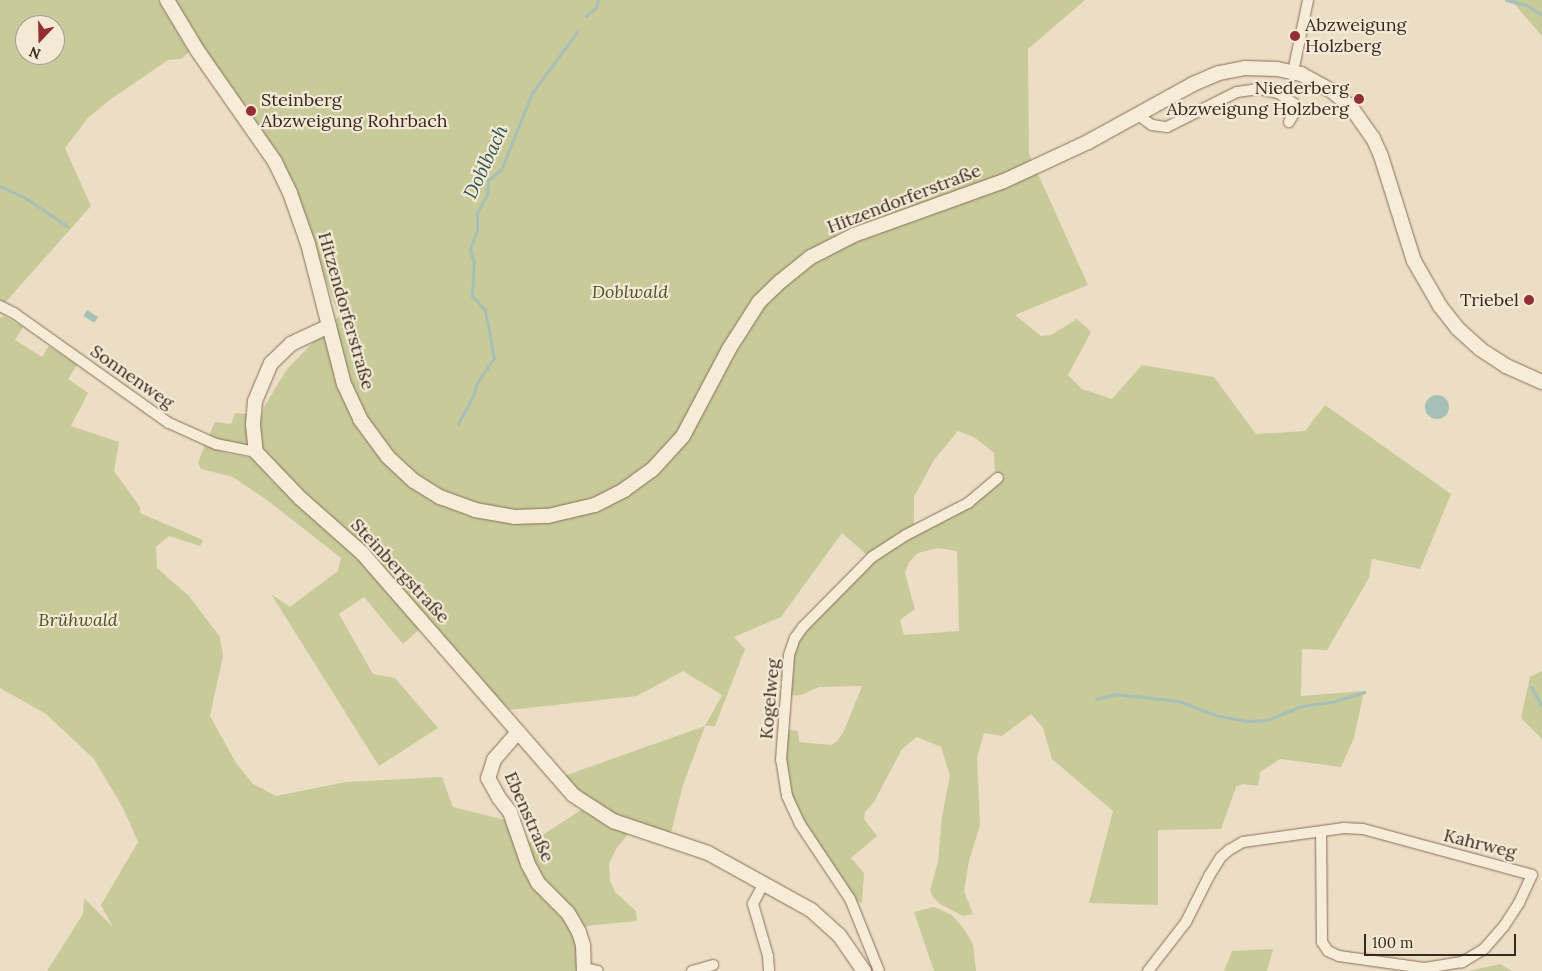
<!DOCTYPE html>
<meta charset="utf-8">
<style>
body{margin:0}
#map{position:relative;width:1542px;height:971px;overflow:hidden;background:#ecdec5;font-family:Lora,serif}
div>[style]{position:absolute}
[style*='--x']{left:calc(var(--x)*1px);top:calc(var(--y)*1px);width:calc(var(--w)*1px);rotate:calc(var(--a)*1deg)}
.green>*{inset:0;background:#c8ca99}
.water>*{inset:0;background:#a7c0b7;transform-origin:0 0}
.round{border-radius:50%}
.stream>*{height:3px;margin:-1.5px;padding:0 1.5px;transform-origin:1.5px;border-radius:1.5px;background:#a7c0b7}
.roads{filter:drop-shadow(0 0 1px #87705c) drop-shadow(0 0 1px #87705c)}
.street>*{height:10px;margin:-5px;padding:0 5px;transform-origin:5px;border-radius:5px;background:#f7ecd8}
.secondary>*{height:14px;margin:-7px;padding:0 7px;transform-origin:7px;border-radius:7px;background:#f7ecd8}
.dots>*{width:14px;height:14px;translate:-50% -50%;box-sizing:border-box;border:2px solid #f4e9d4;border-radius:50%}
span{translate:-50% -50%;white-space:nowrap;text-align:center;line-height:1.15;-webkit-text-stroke:4.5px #f4e9d4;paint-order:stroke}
.poi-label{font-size:18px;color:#37291f}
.left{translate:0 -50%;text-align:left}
.right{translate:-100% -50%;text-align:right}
.street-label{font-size:18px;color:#37291f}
.park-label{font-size:18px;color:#4b5327;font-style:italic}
.water-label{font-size:19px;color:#2f5651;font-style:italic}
.north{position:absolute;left:15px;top:15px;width:50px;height:50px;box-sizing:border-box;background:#f4e9d4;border:1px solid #a89c8c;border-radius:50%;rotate:201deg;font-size:14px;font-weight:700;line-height:20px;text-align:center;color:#37291f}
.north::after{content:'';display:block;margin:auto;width:18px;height:22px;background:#932e36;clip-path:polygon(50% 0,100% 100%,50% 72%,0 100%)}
.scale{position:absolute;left:1364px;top:934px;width:152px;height:22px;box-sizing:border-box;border:2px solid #37291f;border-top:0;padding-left:6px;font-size:15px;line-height:18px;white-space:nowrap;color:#37291f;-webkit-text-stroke:4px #f4e9d4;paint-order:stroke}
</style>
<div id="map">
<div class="green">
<div style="clip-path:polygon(evenodd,0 0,158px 0,189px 52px,181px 59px,168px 60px,111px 99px,88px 118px,65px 148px,91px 206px,3px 305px,0 304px,0 0,25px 25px,55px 25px,55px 55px,25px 55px,25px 25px)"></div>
<div style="clip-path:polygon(evenodd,172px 0,1085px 0,1028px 49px,1029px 154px,1088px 285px,1015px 315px,1041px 336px,1051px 335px,1077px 319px,1091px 332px,1068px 375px,1082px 389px,1112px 399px,1142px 365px,1214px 377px,1256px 434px,1305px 431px,1325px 405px,1451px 494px,1420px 569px,1372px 559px,1369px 578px,1327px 650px,1302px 649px,1301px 696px,1364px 691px,1354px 738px,1341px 767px,1280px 759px,1260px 772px,1258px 786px,1242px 784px,1236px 787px,1221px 829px,1158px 830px,1158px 905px,1089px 903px,1113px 811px,1052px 759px,1043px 728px,1031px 714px,1002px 736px,984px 733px,977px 757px,980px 825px,969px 861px,964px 891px,973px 914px,963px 916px,940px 904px,932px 896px,930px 890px,938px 862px,942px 816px,950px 776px,941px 747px,917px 737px,902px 749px,874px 802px,865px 812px,864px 819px,877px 836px,851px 858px,864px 873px,862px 903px,856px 901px,802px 823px,786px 784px,784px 737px,789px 730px,798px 731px,799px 742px,831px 745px,837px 741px,844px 731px,862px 686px,819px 687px,801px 695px,787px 696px,788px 683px,797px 640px,863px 568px,1006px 476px,995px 475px,994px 453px,974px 437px,958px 431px,934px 460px,914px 497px,914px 527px,890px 539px,867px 555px,842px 533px,781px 617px,734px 637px,745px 649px,715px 726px,705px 726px,683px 785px,671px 833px,644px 827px,610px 815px,588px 801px,564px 776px,705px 726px,722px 695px,683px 671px,637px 696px,509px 710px,362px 553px,261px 451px,258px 426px,264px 407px,287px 369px,339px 316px,290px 184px,263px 132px,208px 56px,172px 0,938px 548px,957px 551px,959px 631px,904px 635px,900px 620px,915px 609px,905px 573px,909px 562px,918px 553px,938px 548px)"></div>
<div style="clip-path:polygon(1511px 0,1542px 0,1542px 36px)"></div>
<div style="clip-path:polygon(4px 316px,23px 327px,15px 340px,42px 357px,49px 346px,77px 365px,68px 379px,88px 393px,71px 426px,119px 442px,114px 471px,140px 507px,140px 513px,203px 540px,200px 546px,169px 536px,156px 547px,157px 568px,189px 596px,220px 637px,223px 656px,210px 716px,236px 763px,253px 784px,276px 796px,346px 782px,442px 777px,453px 807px,517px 823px,530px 843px,581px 810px,629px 833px,616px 849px,609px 864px,610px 881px,615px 892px,636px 911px,637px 921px,586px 926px,586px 971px,47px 971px,83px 914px,84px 898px,113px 927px,101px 905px,138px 842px,123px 808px,94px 759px,46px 714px,0 688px,0 318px)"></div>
<div style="clip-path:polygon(235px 413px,247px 414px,247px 445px,244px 448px,208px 438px,215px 422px,231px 424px)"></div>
<div style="clip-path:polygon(205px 445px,226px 453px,257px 459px,271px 480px,341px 539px,422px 627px,403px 644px,364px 597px,339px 614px,373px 674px,395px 678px,438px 728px,379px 766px,271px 594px,290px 607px,338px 571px,341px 558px,267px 500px,233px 477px,201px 469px,198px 463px)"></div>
<div style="clip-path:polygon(1542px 671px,1542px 739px,1521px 718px,1530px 677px)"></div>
<div style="clip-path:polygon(934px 907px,952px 915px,964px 929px,973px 944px,976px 971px,934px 971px,914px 912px)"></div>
<div style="clip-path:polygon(1273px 949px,1267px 971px,1224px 971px,1232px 951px)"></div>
<div style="clip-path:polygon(1500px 964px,1512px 971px,1468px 971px)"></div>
</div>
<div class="water">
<div style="left:87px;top:310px;width:13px;height:7px;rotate:32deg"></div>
<div class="round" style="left:1425px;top:395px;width:24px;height:24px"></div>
</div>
<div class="stream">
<div style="--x:1506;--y:0;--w:21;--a:14"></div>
<div style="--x:1526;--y:5;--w:19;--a:32"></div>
<div style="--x:586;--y:16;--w:13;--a:-42"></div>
<div style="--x:596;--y:7;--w:7;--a:-74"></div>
<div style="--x:0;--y:186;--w:26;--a:25"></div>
<div style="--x:24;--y:197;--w:52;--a:34"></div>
<div style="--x:458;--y:424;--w:32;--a:-62"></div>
<div style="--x:473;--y:396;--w:14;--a:-73"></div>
<div style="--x:477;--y:383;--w:30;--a:-56"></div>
<div style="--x:494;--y:358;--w:49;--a:-100.6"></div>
<div style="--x:485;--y:310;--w:19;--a:-133"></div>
<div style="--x:472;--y:296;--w:33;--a:-87"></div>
<div style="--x:474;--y:263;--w:14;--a:-107"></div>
<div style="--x:470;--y:250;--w:21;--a:-71"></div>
<div style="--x:477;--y:230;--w:17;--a:-90"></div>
<div style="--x:477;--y:213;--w:21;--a:-61"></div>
<div style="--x:487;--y:195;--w:15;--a:-86"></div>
<div style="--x:488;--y:180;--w:16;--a:-38"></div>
<div style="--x:501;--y:170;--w:83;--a:-68.1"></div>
<div style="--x:532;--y:93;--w:76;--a:-53.6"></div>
<div style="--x:1531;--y:687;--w:23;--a:61"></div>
<div style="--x:1096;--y:699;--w:21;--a:-14"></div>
<div style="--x:1116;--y:694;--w:63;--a:6.3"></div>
<div style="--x:1179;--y:701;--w:39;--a:21"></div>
<div style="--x:1215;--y:715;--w:33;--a:11"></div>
<div style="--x:1247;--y:721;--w:20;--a:-3"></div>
<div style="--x:1267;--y:720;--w:38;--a:-22"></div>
<div style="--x:1302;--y:706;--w:30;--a:-8"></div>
<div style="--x:1332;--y:702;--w:34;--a:-17"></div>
</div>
<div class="roads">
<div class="street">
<div style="--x:1293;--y:72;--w:74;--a:-78.2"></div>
<div style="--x:1138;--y:115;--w:17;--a:36"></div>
<div style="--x:1152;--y:125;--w:15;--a:8"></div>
<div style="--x:1167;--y:127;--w:78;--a:-26.6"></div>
<div style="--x:1237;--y:92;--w:22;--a:-8"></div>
<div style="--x:1259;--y:89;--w:19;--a:12"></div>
<div style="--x:1278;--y:93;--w:20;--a:33"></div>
<div style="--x:1295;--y:104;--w:6;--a:81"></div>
<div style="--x:1296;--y:110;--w:14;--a:120"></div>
<div style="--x:0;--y:306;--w:16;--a:27"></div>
<div style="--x:14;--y:313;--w:190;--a:35.4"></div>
<div style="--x:169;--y:423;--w:51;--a:24.1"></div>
<div style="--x:216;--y:444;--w:41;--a:11.3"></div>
<div style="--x:764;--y:883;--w:24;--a:118"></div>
<div style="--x:753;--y:904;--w:54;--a:73.9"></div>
<div style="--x:768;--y:956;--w:15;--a:86"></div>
<div style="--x:584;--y:968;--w:14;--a:12"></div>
<div style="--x:692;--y:971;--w:22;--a:-16"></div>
<div style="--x:879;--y:971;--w:78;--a:-111.9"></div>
<div style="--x:850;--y:899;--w:90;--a:-123.7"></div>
<div style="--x:800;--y:824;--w:31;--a:-115"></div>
<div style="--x:787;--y:796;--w:36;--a:-99"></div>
<div style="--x:781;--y:760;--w:105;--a:-85.6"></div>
<div style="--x:789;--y:655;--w:18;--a:-71"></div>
<div style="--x:795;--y:638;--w:14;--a:-54"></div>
<div style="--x:803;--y:627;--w:98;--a:-45.4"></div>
<div style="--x:872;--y:557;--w:40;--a:-32.9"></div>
<div style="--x:906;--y:535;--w:70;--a:-27.3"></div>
<div style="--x:968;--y:503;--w:39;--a:-40"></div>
<div style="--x:1148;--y:971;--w:62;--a:-52.2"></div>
<div style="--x:1186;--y:922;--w:51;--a:-63.4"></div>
<div style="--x:1209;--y:876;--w:22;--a:-58"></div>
<div style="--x:1221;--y:857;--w:11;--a:-41"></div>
<div style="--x:1229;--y:850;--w:16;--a:-30"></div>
<div style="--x:1243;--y:842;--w:102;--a:-7.9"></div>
<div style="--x:1344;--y:828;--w:19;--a:3"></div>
<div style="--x:1363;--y:829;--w:175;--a:15.2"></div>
<div style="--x:1532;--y:875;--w:31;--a:115"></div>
<div style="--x:1519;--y:903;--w:27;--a:123"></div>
<div style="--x:1504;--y:926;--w:30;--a:131"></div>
<div style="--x:1484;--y:949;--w:26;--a:149"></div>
<div style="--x:1462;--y:962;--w:38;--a:171"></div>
<div style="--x:1424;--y:968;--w:86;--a:-172"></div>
<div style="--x:1339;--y:956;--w:12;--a:-156"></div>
<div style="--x:1328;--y:951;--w:11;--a:-124"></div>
<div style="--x:1322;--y:942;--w:110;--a:-90.5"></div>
</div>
<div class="secondary">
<div style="--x:167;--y:0;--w:58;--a:59"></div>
<div style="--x:197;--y:50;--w:136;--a:55.1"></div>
<div style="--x:275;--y:162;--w:34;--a:64"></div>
<div style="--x:290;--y:193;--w:54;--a:70.6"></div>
<div style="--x:308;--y:244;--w:145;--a:75.6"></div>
<div style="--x:344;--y:384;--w:38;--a:65"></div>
<div style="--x:360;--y:419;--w:47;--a:53.6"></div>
<div style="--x:388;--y:457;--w:35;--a:43"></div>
<div style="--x:414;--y:481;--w:31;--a:32"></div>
<div style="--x:440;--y:497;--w:37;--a:20"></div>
<div style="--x:475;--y:510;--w:40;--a:10"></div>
<div style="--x:514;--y:517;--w:34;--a:-2"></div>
<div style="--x:548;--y:516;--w:48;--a:-13.2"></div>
<div style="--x:595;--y:505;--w:33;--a:-27"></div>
<div style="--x:624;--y:490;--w:34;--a:-36"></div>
<div style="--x:652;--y:470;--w:46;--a:-47.6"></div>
<div style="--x:683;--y:436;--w:98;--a:-62.1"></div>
<div style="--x:729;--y:349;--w:56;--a:-57.4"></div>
<div style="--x:759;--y:302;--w:30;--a:-44"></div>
<div style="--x:781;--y:281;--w:38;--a:-39"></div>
<div style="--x:811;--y:257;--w:48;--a:-27.1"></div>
<div style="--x:854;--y:235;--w:159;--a:-19.8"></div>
<div style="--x:1004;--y:181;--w:93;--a:-24.9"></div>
<div style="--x:1088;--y:142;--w:120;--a:-28.9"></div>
<div style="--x:1193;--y:84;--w:28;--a:-23"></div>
<div style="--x:1219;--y:73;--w:26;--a:-11"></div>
<div style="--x:1245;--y:68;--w:32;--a:2"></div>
<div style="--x:1277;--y:69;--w:25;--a:12"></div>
<div style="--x:1301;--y:74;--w:35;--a:29"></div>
<div style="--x:1332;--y:91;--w:25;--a:40"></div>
<div style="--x:1351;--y:107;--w:38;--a:55"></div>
<div style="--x:1373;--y:138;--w:20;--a:66"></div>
<div style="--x:1381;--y:156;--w:110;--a:72.6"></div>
<div style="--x:1414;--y:261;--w:52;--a:60"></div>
<div style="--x:1440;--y:306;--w:28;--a:52"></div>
<div style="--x:1457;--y:328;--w:31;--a:42"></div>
<div style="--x:1480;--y:349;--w:31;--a:33"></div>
<div style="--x:1506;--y:366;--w:39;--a:24"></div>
<div style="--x:329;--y:326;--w:42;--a:154.7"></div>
<div style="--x:291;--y:344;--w:28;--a:136"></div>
<div style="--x:271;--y:363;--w:41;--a:112.8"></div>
<div style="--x:255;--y:401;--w:24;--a:95"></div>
<div style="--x:253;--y:425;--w:27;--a:84"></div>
<div style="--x:256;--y:452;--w:64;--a:46.3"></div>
<div style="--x:300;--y:498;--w:83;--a:41.6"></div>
<div style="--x:362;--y:553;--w:321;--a:48.9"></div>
<div style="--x:573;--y:795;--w:48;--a:33"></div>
<div style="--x:613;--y:821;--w:100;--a:18.6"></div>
<div style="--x:708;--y:853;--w:118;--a:29"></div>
<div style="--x:811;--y:910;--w:38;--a:42"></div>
<div style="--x:839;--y:935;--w:44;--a:55.2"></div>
<div style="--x:518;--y:732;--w:37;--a:131"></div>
<div style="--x:494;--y:760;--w:19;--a:108"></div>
<div style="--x:488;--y:778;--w:23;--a:61"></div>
<div style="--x:499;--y:798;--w:18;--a:52"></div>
<div style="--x:510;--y:812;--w:55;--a:70.9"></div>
<div style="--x:528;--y:864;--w:21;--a:62"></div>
<div style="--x:538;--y:883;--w:42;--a:45"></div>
<div style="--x:568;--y:913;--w:22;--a:60"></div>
<div style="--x:579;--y:932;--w:14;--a:73"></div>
<div style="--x:583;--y:945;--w:26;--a:88"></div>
</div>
</div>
<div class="dots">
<div style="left:1295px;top:36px;background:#932e36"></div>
<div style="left:1359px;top:99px;background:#932e36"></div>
<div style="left:251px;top:111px;background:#932e36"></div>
<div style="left:1529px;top:300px;background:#932e36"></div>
</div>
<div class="poi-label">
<span class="left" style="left:1305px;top:36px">Abzweigung<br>Holzberg</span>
<span class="right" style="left:1349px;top:99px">Niederberg<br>Abzweigung Holzberg</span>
<span class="left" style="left:261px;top:111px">Steinberg<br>Abzweigung Rohrbach</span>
<span class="right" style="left:1519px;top:300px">Triebel</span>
</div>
<div class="street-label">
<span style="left:904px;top:199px;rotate:-21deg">Hitzendorferstraße</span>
<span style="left:346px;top:311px;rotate:74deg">Hitzendorferstraße</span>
<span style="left:132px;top:377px;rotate:35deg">Sonnenweg</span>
<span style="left:400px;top:571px;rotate:47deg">Steinbergstraße</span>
<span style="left:770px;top:699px;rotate:-85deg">Kogelweg</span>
<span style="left:529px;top:817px;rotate:66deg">Ebenstraße</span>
<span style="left:1480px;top:844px;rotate:14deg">Kahrweg</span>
</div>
<div class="park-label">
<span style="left:630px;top:292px">Doblwald</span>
<span style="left:78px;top:620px">Brühwald</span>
</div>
<div class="water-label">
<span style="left:486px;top:162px;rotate:-65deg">Doblbach</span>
</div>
<div class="north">N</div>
<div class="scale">100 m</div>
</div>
